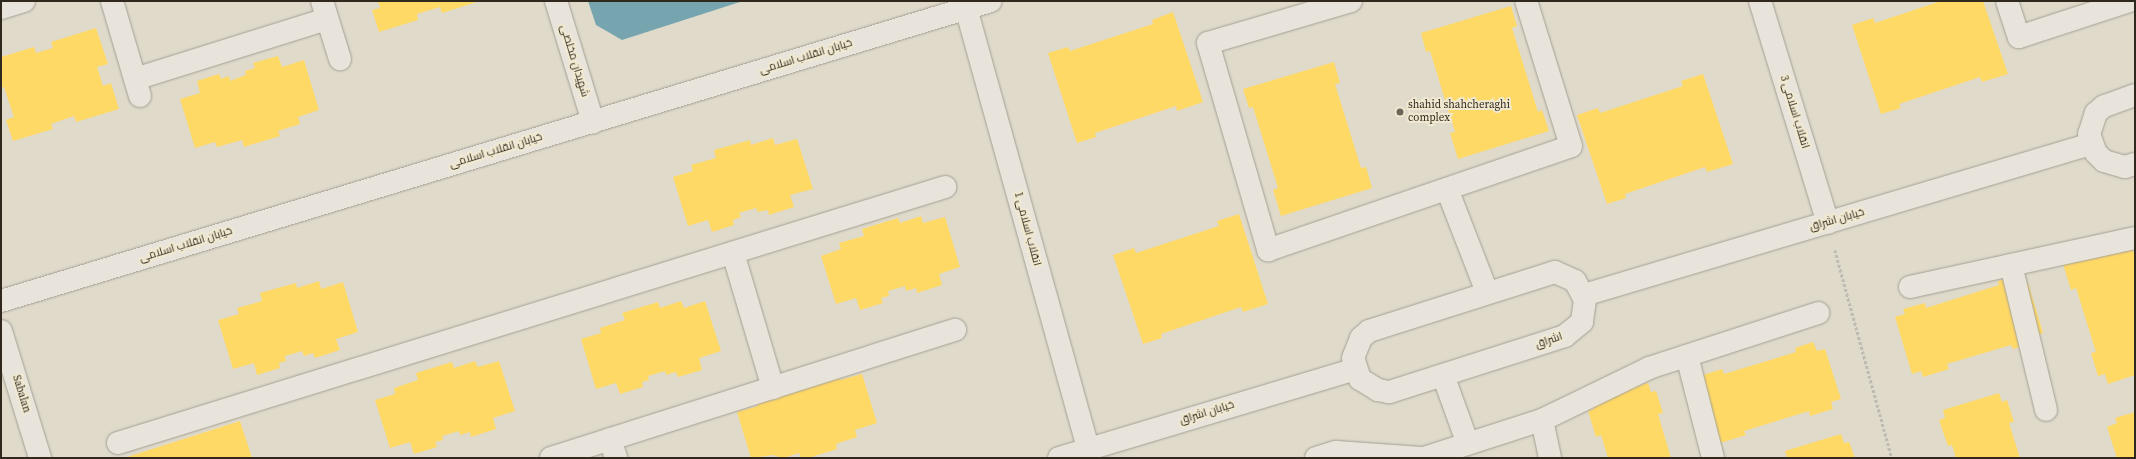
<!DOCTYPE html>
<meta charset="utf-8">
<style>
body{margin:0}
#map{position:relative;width:2136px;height:459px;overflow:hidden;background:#dfdaca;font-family:"Source Serif 4",Cairo,serif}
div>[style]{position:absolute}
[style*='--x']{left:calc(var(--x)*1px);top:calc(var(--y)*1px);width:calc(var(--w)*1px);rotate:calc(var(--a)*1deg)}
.homes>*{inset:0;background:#ffd966}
.public>*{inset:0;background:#76a5af}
.path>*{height:2.5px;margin-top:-1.25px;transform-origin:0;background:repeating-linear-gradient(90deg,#c0bbb2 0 3px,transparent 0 5px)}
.roads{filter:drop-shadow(0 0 1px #a49f94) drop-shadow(0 0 1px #a49f94)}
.minor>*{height:22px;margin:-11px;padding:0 11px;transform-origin:11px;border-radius:11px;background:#e8e4db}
.dots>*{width:11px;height:11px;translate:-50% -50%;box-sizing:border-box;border:2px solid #f0e9d0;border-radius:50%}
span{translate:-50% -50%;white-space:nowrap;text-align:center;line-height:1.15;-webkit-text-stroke:4px #f0e9d0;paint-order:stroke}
.street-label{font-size:11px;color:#31281d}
.poi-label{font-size:11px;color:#31281d}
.left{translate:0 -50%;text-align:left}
.frame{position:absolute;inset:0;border:2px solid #31281d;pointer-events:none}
</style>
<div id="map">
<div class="homes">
<div style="clip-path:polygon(378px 1px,480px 1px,442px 13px,440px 7px,417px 14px,418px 20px,379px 32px,372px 10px,380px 8px)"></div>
<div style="clip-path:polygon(1941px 1px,1983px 1px,2008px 74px,1982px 82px,1980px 77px,1899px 104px,1901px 108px,1881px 114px,1852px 25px,1873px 18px,1875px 23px)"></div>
<div style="clip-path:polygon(1511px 6px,1517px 26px,1512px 28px,1538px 112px,1542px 110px,1549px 131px,1458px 159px,1450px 133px,1455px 132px,1430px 51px,1426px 52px,1421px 33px)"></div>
<div style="clip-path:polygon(1173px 12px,1203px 102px,1177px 111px,1176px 106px,1095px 133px,1096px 137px,1077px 143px,1048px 53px,1068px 47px,1070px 51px,1153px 24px,1152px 20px)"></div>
<div style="clip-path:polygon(96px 28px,108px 64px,97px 67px,103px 86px,111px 83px,119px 109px,76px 122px,74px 116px,51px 124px,53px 129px,13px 141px,6px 120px,14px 117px,4px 87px,1px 88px,1px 57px,34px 47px,36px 53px,53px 48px,51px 42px)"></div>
<div style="clip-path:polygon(278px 56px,282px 67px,304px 60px,319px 110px,298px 117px,300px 124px,278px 131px,280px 136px,244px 147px,242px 140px,217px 147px,215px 142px,195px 148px,180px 99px,200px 93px,197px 81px,219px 74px,221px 79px,229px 76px,230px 81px,246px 75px,245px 71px,255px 68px,253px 63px)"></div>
<div style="clip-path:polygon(1334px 62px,1340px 83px,1335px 84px,1361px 168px,1366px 167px,1372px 188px,1281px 216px,1273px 190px,1278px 188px,1253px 107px,1249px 108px,1243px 89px)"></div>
<div style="clip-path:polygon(1703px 74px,1733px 164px,1707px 172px,1705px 167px,1625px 194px,1626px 198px,1607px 204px,1577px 115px,1598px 108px,1600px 113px,1683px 86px,1681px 81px)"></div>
<div style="clip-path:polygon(773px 138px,775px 145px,797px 139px,813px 189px,790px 195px,794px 207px,769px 215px,768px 210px,758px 212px,756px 208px,739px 213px,741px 217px,733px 220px,734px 225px,712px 232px,708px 220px,688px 226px,673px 177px,693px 171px,691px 165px,716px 158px,714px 150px,750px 140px,751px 145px)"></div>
<div style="clip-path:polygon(1239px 214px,1268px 304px,1243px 312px,1241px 307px,1161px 334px,1162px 338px,1143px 344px,1113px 255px,1134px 248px,1136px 253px,1219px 226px,1217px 221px)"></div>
<div style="clip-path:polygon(921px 216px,923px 223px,945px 217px,960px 267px,939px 274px,942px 285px,917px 293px,916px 288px,906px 291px,905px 286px,888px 291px,889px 296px,881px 298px,883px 303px,860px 310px,856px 298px,836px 304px,821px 256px,841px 249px,839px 243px,864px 236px,862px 229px,898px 218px,900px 223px)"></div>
<div style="clip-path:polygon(2131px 244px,2135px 258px,2135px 375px,2108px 384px,2105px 374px,2098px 376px,2091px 353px,2096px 352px,2076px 288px,2071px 290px,2063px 264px)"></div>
<div style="clip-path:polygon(2016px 275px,2020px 285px,2028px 283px,2043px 333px,2034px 336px,2036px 342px,2013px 349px,2011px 345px,1947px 364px,1949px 369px,1923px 377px,1921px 371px,1912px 374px,1895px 317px,1905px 314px,1903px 309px,1925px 303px,1926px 308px,1999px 285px,1998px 281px)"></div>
<div style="clip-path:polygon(319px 281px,321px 289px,343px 282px,358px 332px,336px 339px,340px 350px,315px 358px,313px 353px,304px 356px,302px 351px,285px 356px,286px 361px,279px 363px,280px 368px,257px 375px,254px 363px,233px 369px,218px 320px,239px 314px,237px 308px,262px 301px,260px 293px,296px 283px,297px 288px)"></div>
<div style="clip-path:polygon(681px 301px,684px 308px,705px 301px,721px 351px,699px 358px,702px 370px,678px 377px,676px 372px,666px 375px,665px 371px,648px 376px,649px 380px,642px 382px,643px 387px,620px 394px,616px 383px,596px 389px,581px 339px,601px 333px,600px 328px,625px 320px,622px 313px,658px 302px,660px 308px)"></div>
<div style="clip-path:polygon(1813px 342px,1817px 351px,1825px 349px,1841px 399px,1831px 402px,1833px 409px,1810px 416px,1809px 411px,1744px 431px,1746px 435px,1720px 443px,1700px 376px,1722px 369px,1724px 374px,1796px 352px,1795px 348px)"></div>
<div style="clip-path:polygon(475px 361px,478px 367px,499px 361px,515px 411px,493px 418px,496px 429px,471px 437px,470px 432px,460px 435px,459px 431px,442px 436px,443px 440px,435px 442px,437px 447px,414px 454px,410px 442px,390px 448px,375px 400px,395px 394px,394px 388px,418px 380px,416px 373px,452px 362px,454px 368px)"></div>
<div style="clip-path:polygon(836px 369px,840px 380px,862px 374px,877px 423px,855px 430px,857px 437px,836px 444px,837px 449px,808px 458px,801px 458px,799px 453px,783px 458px,773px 455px,751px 458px,737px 412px,758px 406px,754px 394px)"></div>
<div style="clip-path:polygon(1648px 383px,1651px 392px,1656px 391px,1663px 413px,1658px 414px,1671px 458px,1608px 458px,1601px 435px,1596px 437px,1588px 411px,1594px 409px,1591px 401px)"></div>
<div style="clip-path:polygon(1999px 393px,2002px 402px,2007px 400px,2014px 422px,2009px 423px,2020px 458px,1956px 458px,1952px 445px,1948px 446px,1939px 420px,1945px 418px,1943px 410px)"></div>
<div style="clip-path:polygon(2135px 412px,2135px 458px,2117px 458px,2107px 427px,2117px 423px,2115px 418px)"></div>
<div style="clip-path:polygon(240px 421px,252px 458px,124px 458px)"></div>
<div style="clip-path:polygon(1841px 434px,1844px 443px,1849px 442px,1855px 458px,1787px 458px,1785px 451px)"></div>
</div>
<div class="public">
<div style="clip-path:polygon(588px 1px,743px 1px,622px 40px,596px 25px)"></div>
</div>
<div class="path">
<div style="--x:1835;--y:250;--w:216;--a:74.7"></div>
</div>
<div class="roads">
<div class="minor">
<div style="--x:112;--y:1;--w:99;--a:73.6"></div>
<div style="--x:322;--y:1;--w:61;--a:72.8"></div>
<div style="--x:556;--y:1;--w:127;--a:73"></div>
<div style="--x:1351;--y:1;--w:149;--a:163.6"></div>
<div style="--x:1208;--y:43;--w:216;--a:73.8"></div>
<div style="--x:1268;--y:250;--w:320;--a:-18.9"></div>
<div style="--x:1571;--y:146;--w:152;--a:-107.2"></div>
<div style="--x:1760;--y:1;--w:232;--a:73"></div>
<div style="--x:2007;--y:1;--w:38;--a:72"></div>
<div style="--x:2019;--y:37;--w:116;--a:-18.1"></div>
<div style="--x:1;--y:8;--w:24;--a:-17"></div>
<div style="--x:966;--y:8;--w:458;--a:74.5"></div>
<div style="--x:135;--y:79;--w:201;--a:-17.4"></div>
<div style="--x:2135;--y:95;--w:33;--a:160"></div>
<div style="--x:2104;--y:106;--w:11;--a:139"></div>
<div style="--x:2096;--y:113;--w:22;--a:108"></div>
<div style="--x:2089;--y:134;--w:20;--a:70"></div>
<div style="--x:2096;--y:153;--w:11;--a:45"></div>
<div style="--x:2104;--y:161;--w:22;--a:16"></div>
<div style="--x:2125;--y:167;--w:10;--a:-17"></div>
<div style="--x:1447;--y:189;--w:110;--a:68.8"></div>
<div style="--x:733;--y:253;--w:141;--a:73.5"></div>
<div style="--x:2011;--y:265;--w:149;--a:76.4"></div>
<div style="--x:1555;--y:272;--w:22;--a:24"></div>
<div style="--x:1575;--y:281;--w:21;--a:62"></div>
<div style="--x:1585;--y:300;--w:22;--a:98"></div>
<div style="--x:1582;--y:322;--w:22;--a:141"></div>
<div style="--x:1565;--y:336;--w:185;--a:162.3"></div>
<div style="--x:1389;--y:392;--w:11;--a:-170"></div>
<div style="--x:1378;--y:390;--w:21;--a:-149"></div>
<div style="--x:1360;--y:379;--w:22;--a:-108"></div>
<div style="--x:1353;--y:358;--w:22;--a:-68"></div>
<div style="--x:1361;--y:338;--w:11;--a:-41"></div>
<div style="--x:1369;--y:331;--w:195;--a:-17.6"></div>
<div style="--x:1910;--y:287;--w:230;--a:-12.3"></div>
<div style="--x:1584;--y:295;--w:529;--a:-16.59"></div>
<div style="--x:1;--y:301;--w:1034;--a:-16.86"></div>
<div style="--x:1;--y:331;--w:133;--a:72.9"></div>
<div style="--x:1687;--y:356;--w:105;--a:75.7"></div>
<div style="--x:1443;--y:375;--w:73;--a:70.1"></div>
<div style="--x:1542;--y:420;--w:39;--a:78"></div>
<div style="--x:610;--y:439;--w:20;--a:72"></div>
<div style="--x:118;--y:443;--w:866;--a:-17.2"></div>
<div style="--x:551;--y:458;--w:424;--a:-17.6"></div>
<div style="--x:1059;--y:458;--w:309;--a:-16.7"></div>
<div style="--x:1316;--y:458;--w:21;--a:-17"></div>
<div style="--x:1336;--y:452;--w:86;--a:4"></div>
<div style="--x:1424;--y:458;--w:124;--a:-17.9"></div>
<div style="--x:1542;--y:420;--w:119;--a:-25.9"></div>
<div style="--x:1649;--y:368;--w:178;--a:-18"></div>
</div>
</div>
<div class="dots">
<div style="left:1400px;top:112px;background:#6e665a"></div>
</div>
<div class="street-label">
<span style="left:806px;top:57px;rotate:-17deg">خیابان انقلاب اسلامی</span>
<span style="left:574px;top:61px;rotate:73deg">شهیدان مخلصی</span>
<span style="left:1794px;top:112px;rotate:73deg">انقلاب اسلامی 3</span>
<span style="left:496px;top:151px;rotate:-17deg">خیابان انقلاب اسلامی</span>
<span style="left:1837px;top:220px;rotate:-16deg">خیابان اشراق</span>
<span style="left:1027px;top:229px;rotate:75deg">انقلاب اسلامی 1</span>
<span style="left:186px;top:245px;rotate:-17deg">خیابان انقلاب اسلامی</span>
<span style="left:1549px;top:341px;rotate:-19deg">اشراق</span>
<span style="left:21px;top:394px;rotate:73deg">Sabalan</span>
<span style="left:1207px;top:413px;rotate:-17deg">خیابان اشراق</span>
</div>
<div class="poi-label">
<span class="left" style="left:1408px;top:112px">shahid shahcheraghi<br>complex</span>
</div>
<div class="frame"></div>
</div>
